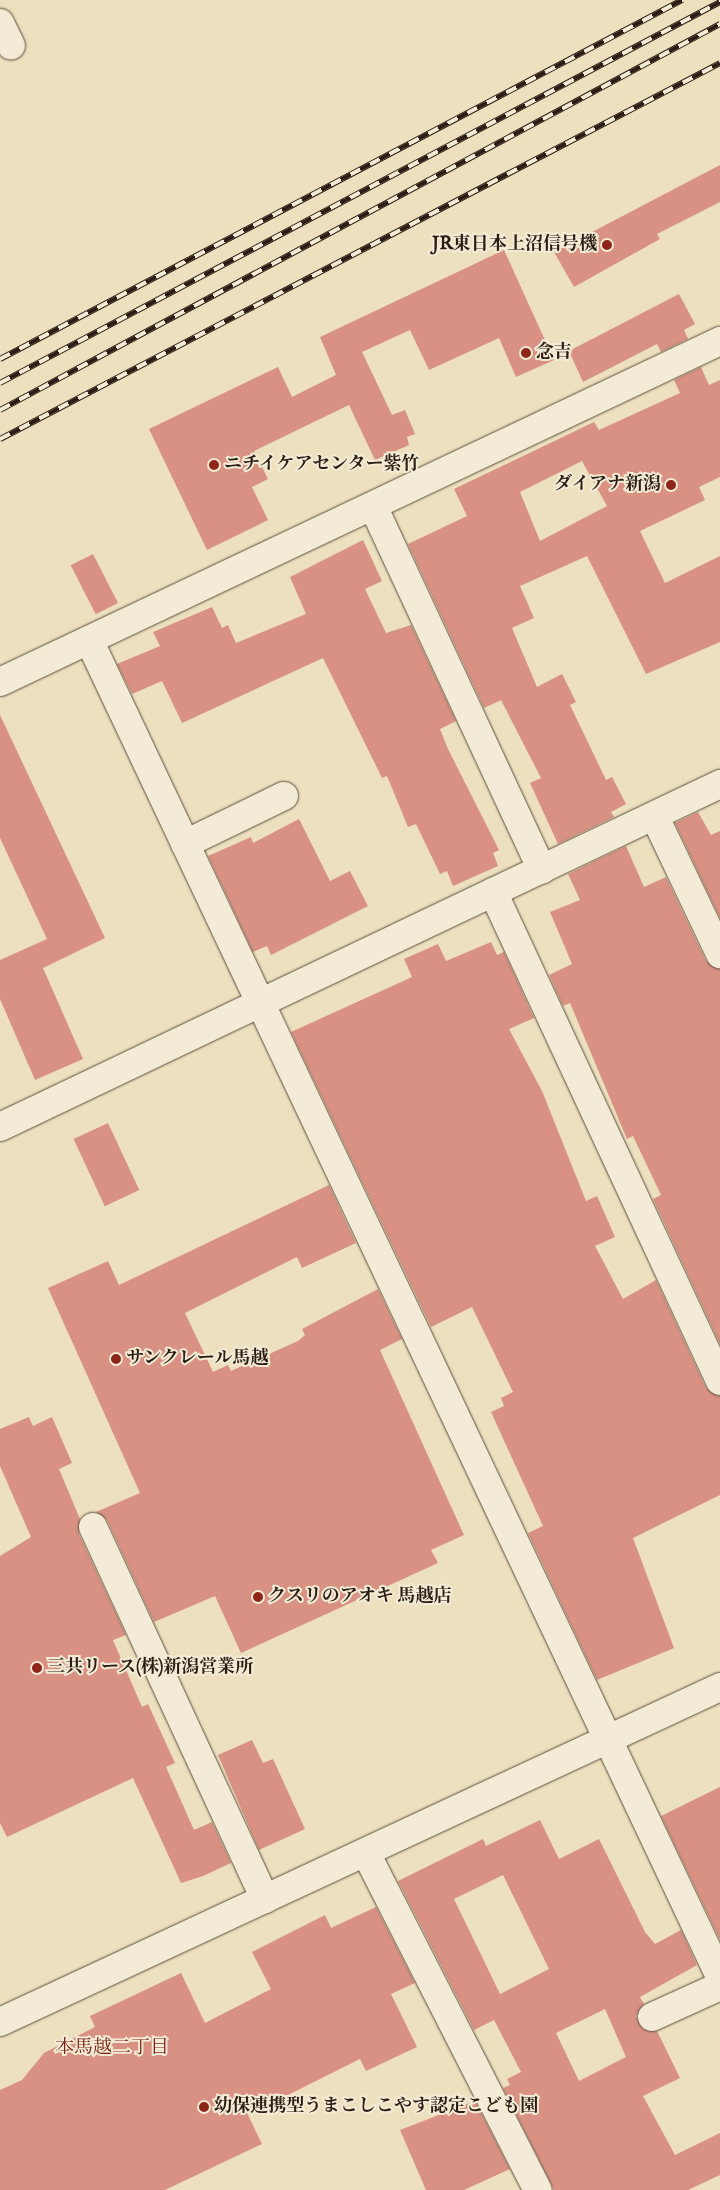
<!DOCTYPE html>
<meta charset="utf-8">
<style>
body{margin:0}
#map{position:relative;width:720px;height:2190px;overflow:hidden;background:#ece0be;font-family:"IM FELL English","Noto Serif JP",serif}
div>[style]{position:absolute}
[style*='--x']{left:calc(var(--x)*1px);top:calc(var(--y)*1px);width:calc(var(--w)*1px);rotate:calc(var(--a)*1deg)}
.building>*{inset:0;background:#d89182;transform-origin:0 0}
.roads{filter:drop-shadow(0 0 1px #5b4e3e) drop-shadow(0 0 1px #5b4e3e)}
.minor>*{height:28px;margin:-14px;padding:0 14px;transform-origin:14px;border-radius:14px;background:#f3ebd5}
.tertiary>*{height:28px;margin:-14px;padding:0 14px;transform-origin:14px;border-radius:14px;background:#f3ebd5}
.rail>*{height:5.5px;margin-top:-2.75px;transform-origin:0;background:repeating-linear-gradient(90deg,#f3ebd5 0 11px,#2b1d14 0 22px);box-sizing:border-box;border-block:1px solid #2b1d14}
.dots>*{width:14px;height:14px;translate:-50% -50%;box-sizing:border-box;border:2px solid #f3ebd5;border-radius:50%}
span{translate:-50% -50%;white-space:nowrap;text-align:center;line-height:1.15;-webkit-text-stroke:4px #f3ebd5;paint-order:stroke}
.poi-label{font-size:18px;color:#2b1d14;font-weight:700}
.right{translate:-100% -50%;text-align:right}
.left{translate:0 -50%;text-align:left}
.neighbourhood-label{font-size:19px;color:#7a1f14}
</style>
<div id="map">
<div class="building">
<div style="clip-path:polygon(720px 165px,720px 202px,657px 234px,660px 239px,574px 287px,554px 252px)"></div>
<div style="clip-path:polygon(504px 250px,554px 360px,516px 377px,499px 338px,429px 370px,410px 330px,362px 352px,392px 415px,405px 410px,415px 434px,407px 437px,409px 445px,375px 460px,349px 405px,254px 451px,268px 479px,252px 487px,268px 520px,207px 550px,149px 429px,278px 367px,292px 397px,336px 375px,320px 337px)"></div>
<div style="clip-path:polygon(679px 294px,695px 324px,684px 330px,688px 339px,661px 352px,657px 344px,583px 382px,569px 351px)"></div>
<div style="clip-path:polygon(evenodd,701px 367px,709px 385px,720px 380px,720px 477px,699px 487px,705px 500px,640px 531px,665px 583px,720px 556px,720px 642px,646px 674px,587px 556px,520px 586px,534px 618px,512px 628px,537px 687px,562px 674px,576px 702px,570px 705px,606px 780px,612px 777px,626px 804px,611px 812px,614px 817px,558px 844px,530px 783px,541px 778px,501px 700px,484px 708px,408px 544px,467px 516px,454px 489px,594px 422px,599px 430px,680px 393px,674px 380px,701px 367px,582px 461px,607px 506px,540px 541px,520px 492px,582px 461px)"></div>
<div style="clip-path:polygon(363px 540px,382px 581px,365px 589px,386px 633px,411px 625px,456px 721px,440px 729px,448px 749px,499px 850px,493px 853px,498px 866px,453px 886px,447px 871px,440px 874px,416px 824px,408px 827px,387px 776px,382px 778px,323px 658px,182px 723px,162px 681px,132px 694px,117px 664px,160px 646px,153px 632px,212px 607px,222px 628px,228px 625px,236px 643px,306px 614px,290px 577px)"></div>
<div style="left:93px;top:554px;width:55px;height:25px;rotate:63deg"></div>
<div style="clip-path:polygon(0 715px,105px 938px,43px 968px,83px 1059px,35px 1080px,0 999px,0 960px,47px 939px,0 838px)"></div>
<div style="clip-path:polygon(698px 812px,711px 835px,720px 831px,720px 918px,675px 823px)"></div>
<div style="clip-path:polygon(299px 819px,330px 881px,350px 871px,368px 906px,271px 955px,267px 946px,253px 952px,208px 856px,251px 837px,253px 843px)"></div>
<div style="clip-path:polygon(626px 846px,644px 887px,666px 877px,706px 961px,720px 969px,720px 1344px,653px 1199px,661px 1195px,633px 1136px,627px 1139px,570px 1003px,563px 1006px,549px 975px,572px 964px,550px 912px,580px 900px,568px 874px)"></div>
<div style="clip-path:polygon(491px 942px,497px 955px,504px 952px,534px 1018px,509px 1029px,542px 1091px,586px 1201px,597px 1196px,615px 1237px,595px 1246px,623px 1299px,656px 1280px,706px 1388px,720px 1396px,720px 1495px,633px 1538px,674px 1648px,597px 1680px,528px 1533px,543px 1526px,491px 1412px,504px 1406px,501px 1398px,513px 1392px,472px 1307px,431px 1327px,291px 1032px,412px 977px,404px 959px,438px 944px,446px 961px)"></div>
<div style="left:108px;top:1123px;width:74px;height:38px;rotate:65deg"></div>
<div style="clip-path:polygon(329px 1185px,356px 1243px,302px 1268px,297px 1257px,185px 1313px,213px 1372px,228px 1365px,231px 1371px,298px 1341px,305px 1335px,302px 1329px,378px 1289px,402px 1339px,380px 1350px,464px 1535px,431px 1550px,438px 1563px,241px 1653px,215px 1596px,154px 1622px,107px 1520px,96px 1512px,140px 1493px,48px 1288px,108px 1261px,119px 1285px)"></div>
<div style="clip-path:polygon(29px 1417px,33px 1426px,52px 1417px,72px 1463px,59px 1469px,80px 1519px,79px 1534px,126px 1635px,113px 1640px,142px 1707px,148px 1704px,175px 1763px,166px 1767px,194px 1830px,212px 1822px,231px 1863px,203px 1876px,181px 1883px,133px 1778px,7px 1837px,0 1823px,0 1556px,31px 1537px,0 1466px,0 1429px)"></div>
<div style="clip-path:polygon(252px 1740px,263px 1763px,273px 1759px,305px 1829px,259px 1850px,218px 1755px)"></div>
<div style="clip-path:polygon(720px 1787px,720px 1940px,661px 1816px)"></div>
<div style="clip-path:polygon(evenodd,540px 1820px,559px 1859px,599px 1839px,645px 1932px,655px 1944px,681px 1930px,697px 1965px,640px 1997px,644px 2004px,636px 2016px,643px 2029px,657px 2031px,680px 2078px,643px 2096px,675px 2155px,720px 2133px,720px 2175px,688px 2190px,554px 2190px,503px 2088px,510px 2085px,507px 2079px,521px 2072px,494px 2020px,474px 2030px,398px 1881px,483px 1839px,486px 1846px,540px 1820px,503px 1875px,549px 1969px,500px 1994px,454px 1899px,503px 1875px,540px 1820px,605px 2009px,626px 2057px,579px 2081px,556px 2033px,605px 2009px)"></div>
<div style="clip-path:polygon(376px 1907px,415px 1983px,391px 1994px,417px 2047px,366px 2071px,360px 2059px,248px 2115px,262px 2144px,165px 2190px,0 2190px,0 2090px,22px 2080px,44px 2053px,95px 2027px,90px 2016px,181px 1973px,205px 2023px,271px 1989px,252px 1952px,325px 1915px,331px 1928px)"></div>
<div style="clip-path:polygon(475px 2101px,510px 2169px,464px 2190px,426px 2190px,400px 2130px)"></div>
</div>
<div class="roads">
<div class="minor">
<div style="--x:0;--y:23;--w:25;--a:64"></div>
<div style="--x:373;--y:506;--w:401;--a:65.1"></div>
<div style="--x:89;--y:640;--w:1478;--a:64.73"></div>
<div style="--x:0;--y:682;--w:797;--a:-25.34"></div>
<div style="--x:655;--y:817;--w:152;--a:64.6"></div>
<div style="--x:185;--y:844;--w:110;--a:-25.9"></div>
<div style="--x:493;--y:892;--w:539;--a:65.1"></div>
<div style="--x:0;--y:1127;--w:798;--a:-25.47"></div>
<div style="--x:93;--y:1527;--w:410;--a:65.2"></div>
<div style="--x:366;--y:1853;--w:378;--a:63"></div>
<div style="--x:652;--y:2017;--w:75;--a:-24.5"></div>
</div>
<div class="tertiary">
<div style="--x:0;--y:2022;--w:794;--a:-24.95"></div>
</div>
</div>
<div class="rail">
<div style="--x:0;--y:359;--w:771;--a:-27.76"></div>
<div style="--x:0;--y:383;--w:815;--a:-27.89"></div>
<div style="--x:0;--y:410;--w:817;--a:-28.2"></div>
<div style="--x:0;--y:439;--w:812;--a:-27.57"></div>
</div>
<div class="dots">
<div style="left:607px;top:245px;background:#8f2418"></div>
<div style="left:526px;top:353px;background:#8f2418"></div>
<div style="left:214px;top:465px;background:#8f2418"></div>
<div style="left:671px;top:485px;background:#8f2418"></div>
<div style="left:116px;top:1359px;background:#8f2418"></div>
<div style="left:258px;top:1597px;background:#8f2418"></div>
<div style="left:37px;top:1668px;background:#8f2418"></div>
<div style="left:204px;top:2107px;background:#8f2418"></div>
</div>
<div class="poi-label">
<span class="right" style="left:597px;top:245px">JR東日本上沼信号機</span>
<span class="left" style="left:536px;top:353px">念吉</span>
<span class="left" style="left:224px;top:465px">ニチイケアセンター紫竹</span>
<span class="right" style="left:661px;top:485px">ダイアナ新潟</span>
<span class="left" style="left:126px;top:1359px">サンクレール馬越</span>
<span class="left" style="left:268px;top:1597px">クスリのアオキ 馬越店</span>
<span class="left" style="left:47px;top:1668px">三共リース(株)新潟営業所</span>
<span class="left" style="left:214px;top:2107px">幼保連携型うまこしこやす認定こども園</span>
</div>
<div class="neighbourhood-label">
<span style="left:112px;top:2049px">本馬越二丁目</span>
</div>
</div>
